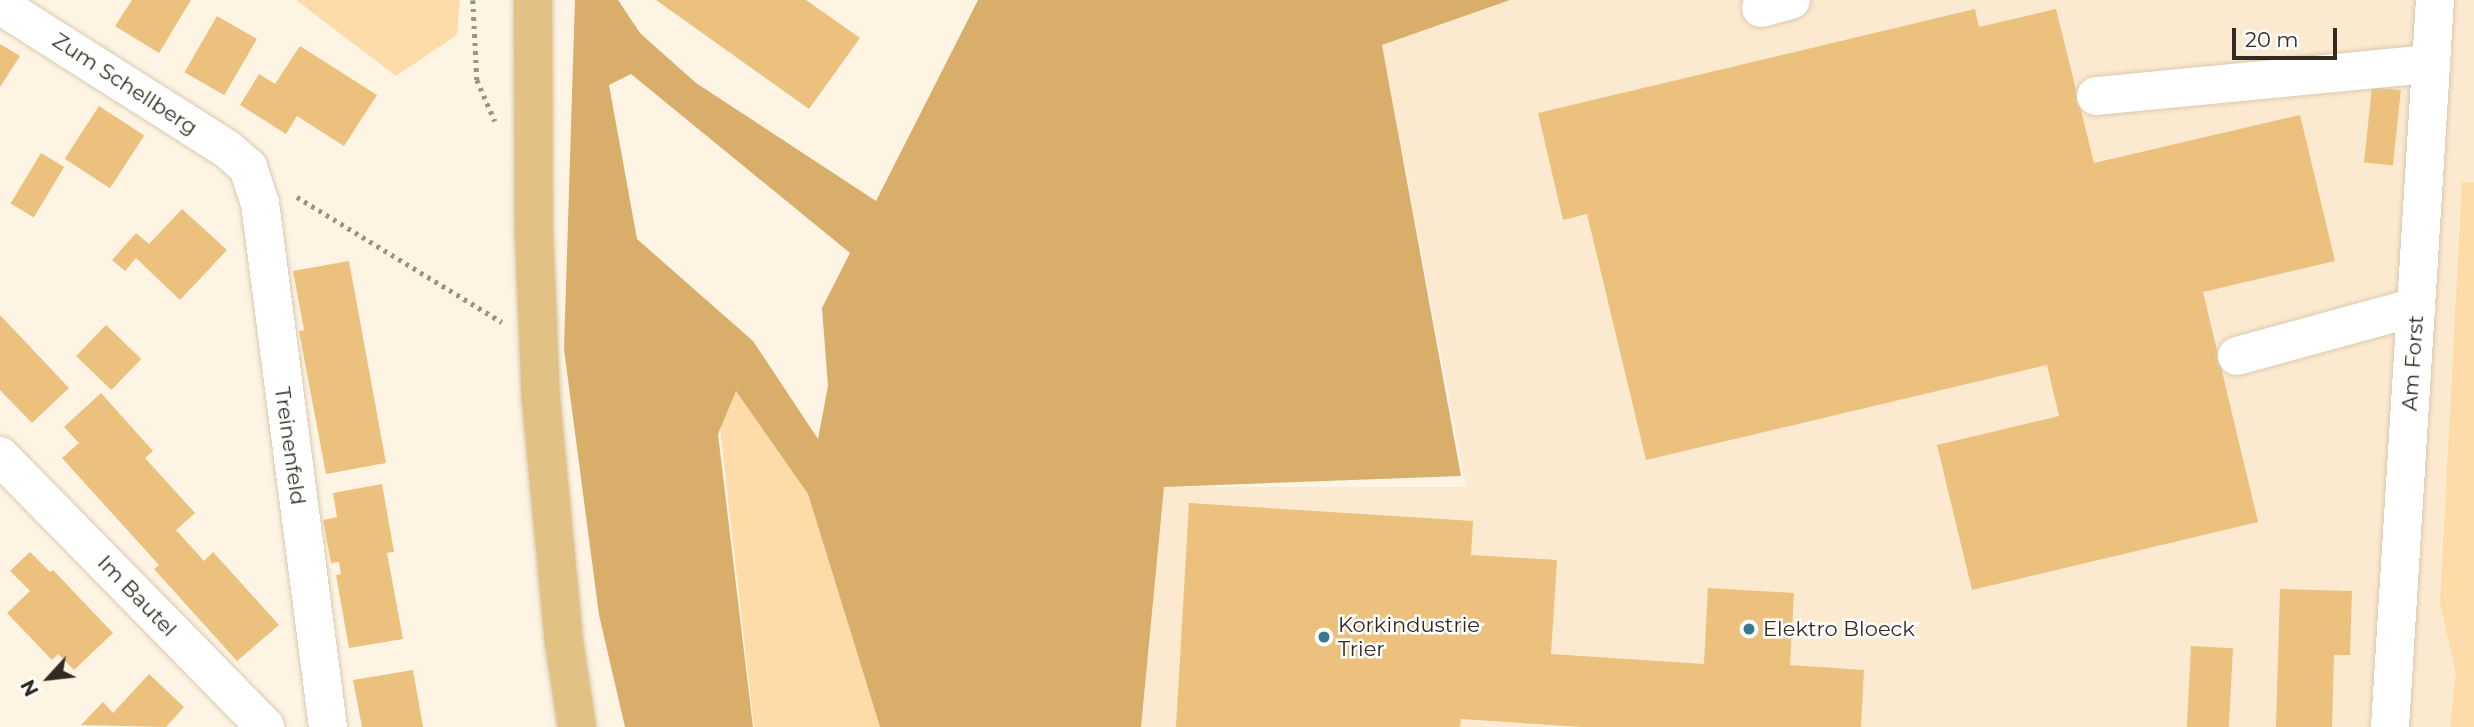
<!DOCTYPE html>
<style>
body{margin:0}
#map{position:relative;width:2474px;height:727px;overflow:hidden;background:#fef4e4;font-family:Montserrat,sans-serif}
div>[style]{position:absolute}
[style*='--x']{left:calc(var(--x)*1px);top:calc(var(--y)*1px);width:calc(var(--w)*1px);rotate:calc(var(--a)*1deg)}
.built>*{inset:0;background:#fcead0}
.green>*{inset:0;background:#fddca9}
.forest>*{inset:0;background:#d8ae6a}
.building>*{inset:0;background:#ebc17d;transform-origin:0 0}
.path>*{height:4.5px;margin-top:-2.25px;transform-origin:0;background:repeating-linear-gradient(90deg,#9b9385 0 3.5px,transparent 0 8.5px)}
.roads{filter:drop-shadow(0 0 2px #dac9af) drop-shadow(0 0 2px #dac9af)}
.minor>*{height:38px;margin:-19px;padding:0 19px;transform-origin:19px;border-radius:19px;background:#fff}
.major>*{height:38px;margin:-19px;padding:0 19px;transform-origin:19px;border-radius:19px;background:#e2c185}
.dots>*{width:19px;height:19px;translate:-50% -50%;box-sizing:border-box;border:4px solid #fff;border-radius:50%}
span{translate:-50% -50%;white-space:nowrap;text-align:center;line-height:1.15;-webkit-text-stroke:5px #fff;paint-order:stroke}
.street-label{font-size:21px;color:#312b20}
.poi-label{font-size:21px;color:#312b20}
.left{translate:0 -50%;text-align:left}
.north{position:absolute;left:14px;top:643px;width:70px;height:70px;-webkit-text-stroke:5px #fff;paint-order:stroke;rotate:243deg;font-size:19px;font-weight:700;line-height:28px;text-align:center;color:#312b20}
.north::after{content:'';display:block;margin:auto;width:24px;height:32px;background:#312b20;clip-path:polygon(50% 0,100% 100%,50% 72%,0 100%)}
.scale{position:absolute;left:2232px;top:28px;width:105px;height:32px;box-sizing:border-box;border:4px solid #312b20;border-top:0;padding-left:9px;font-size:21px;line-height:24px;white-space:nowrap;color:#312b20;-webkit-text-stroke:5px #fff;paint-order:stroke}
</style>
<div id="map">
<div class="built">
<div style="clip-path:polygon(1510px 0,2474px 0,2474px 727px,1141px 727px,1164px 487px,1466px 487px,1382px 45px)"></div>
</div>
<div class="green">
<div style="clip-path:polygon(296px 0,460px 0,457px 35px,396px 76px)"></div>
<div style="clip-path:polygon(2462px 182px,2474px 182px,2474px 727px,2450px 727px,2456px 674px,2440px 603px)"></div>
<div style="clip-path:polygon(736px 390px,808px 494px,880px 727px,754px 727px,720px 428px)"></div>
</div>
<div class="forest">
<div style="clip-path:polygon(evenodd,575px 0,618px 0,640px 33px,696px 83px,876px 201px,978px 0,1510px 0,1382px 45px,1461px 476px,1164px 487px,1141px 727px,880px 727px,808px 494px,736px 391px,718px 434px,753px 727px,625px 727px,599px 615px,564px 349px,575px 0,631px 74px,850px 253px,822px 308px,828px 386px,818px 439px,753px 341px,637px 239px,609px 85px,631px 74px)"></div>
</div>
<div class="building">
<div style="clip-path:polygon(132px 0,191px 0,159px 53px,115px 26px)"></div>
<div style="clip-path:polygon(656px 0,806px 0,860px 38px,809px 109px)"></div>
<div style="clip-path:polygon(1975px 9px,1979px 27px,2056px 9px,2094px 163px,2300px 115px,2335px 261px,2203px 292px,2258px 522px,1972px 590px,1937px 445px,2059px 416px,2047px 365px,1646px 460px,1587px 214px,1563px 220px,1538px 113px)"></div>
<div style="left:217px;top:16px;width:46px;height:65px;rotate:30deg"></div>
<div style="clip-path:polygon(0 44px,20px 56px,0 87px)"></div>
<div style="clip-path:polygon(300px 46px,377px 95px,344px 146px,297px 116px,286px 134px,240px 105px,259px 74px,275px 84px)"></div>
<div style="left:2372px;top:87px;width:29px;height:76px;rotate:6deg"></div>
<div style="left:99px;top:106px;width:54px;height:63px;rotate:33deg"></div>
<div style="left:41px;top:153px;width:27px;height:59px;rotate:31deg"></div>
<div style="clip-path:polygon(182px 209px,227px 250px,180px 300px,136px 258px,125px 271px,112px 260px,136px 233px,149px 244px)"></div>
<div style="clip-path:polygon(349px 261px,386px 463px,326px 474px,299px 331px,304px 330px,293px 271px)"></div>
<div style="clip-path:polygon(0 315px,69px 388px,32px 423px,0 390px)"></div>
<div style="left:106px;top:325px;width:49px;height:43px;rotate:44deg"></div>
<div style="clip-path:polygon(101px 393px,153px 451px,145px 458px,195px 513px,176px 530px,204px 561px,213px 552px,279px 625px,237px 661px,154px 569px,159px 565px,62px 458px,79px 443px,64px 427px)"></div>
<div style="clip-path:polygon(382px 484px,394px 552px,387px 553px,403px 639px,349px 648px,336px 575px,341px 574px,339px 562px,331px 563px,323px 520px,337px 517px,333px 493px)"></div>
<div style="clip-path:polygon(1189px 503px,1473px 521px,1471px 555px,1557px 560px,1551px 654px,1704px 664px,1708px 588px,1794px 593px,1790px 665px,1864px 670px,1861px 727px,1582px 727px,1461px 719px,1460px 727px,1176px 727px)"></div>
<div style="clip-path:polygon(30px 552px,50px 572px,53px 570px,113px 633px,74px 670px,58px 654px,52px 660px,7px 613px,30px 591px,10px 571px)"></div>
<div style="clip-path:polygon(2280px 589px,2352px 591px,2350px 655px,2334px 655px,2332px 727px,2276px 727px)"></div>
<div style="left:2191px;top:646px;width:42px;height:81px;rotate:3deg"></div>
<div style="clip-path:polygon(413px 670px,423px 727px,362px 727px,353px 680px)"></div>
<div style="clip-path:polygon(149px 674px,184px 707px,166px 727px,81px 725px,103px 702px,113px 713px)"></div>
</div>
<div class="path">
<div style="--x:473;--y:0;--w:80;--a:87.1"></div>
<div style="--x:477;--y:80;--w:45;--a:66.3"></div>
<div style="--x:297;--y:197;--w:240;--a:31.4"></div>
</div>
<div class="roads">
<div class="minor">
<div style="--x:0;--y:5;--w:269;--a:32.4"></div>
<div style="--x:227;--y:149;--w:28;--a:41"></div>
<div style="--x:248;--y:167;--w:38;--a:72"></div>
<div style="--x:260;--y:203;--w:528;--a:82.61"></div>
<div style="--x:1761;--y:8;--w:31;--a:-15"></div>
<div style="--x:2096;--y:96;--w:337;--a:-5.5"></div>
<div style="--x:2237;--y:356;--w:186;--a:-15.3"></div>
<div style="--x:0;--y:456;--w:379;--a:45.6"></div>
<div style="--x:2390;--y:727;--w:728;--a:-86.46"></div>
</div>
<div class="major">
<div style="--x:533;--y:0;--w:235;--a:89.8"></div>
<div style="--x:534;--y:235;--w:164;--a:87.6"></div>
<div style="--x:541;--y:399;--w:244;--a:84.6"></div>
<div style="--x:564;--y:642;--w:86;--a:81.3"></div>
</div>
</div>
<div class="dots">
<div style="left:1749px;top:629px;background:#3c768f"></div>
<div style="left:1324px;top:637px;background:#3c768f"></div>
</div>
<div class="street-label">
<span style="left:125px;top:84px;rotate:33deg">Zum Schellberg</span>
<span style="left:2413px;top:363px;rotate:-86deg">Am Forst</span>
<span style="left:290px;top:446px;rotate:82deg">Treinenfeld</span>
<span style="left:137px;top:596px;rotate:46deg">Im Bautel</span>
</div>
<div class="poi-label">
<span class="left" style="left:1338px;top:637px">Korkindustrie<br>Trier</span>
<span class="left" style="left:1763px;top:629px">Elektro Bloeck</span>
</div>
<div class="north">N</div>
<div class="scale">20 m</div>
</div>
